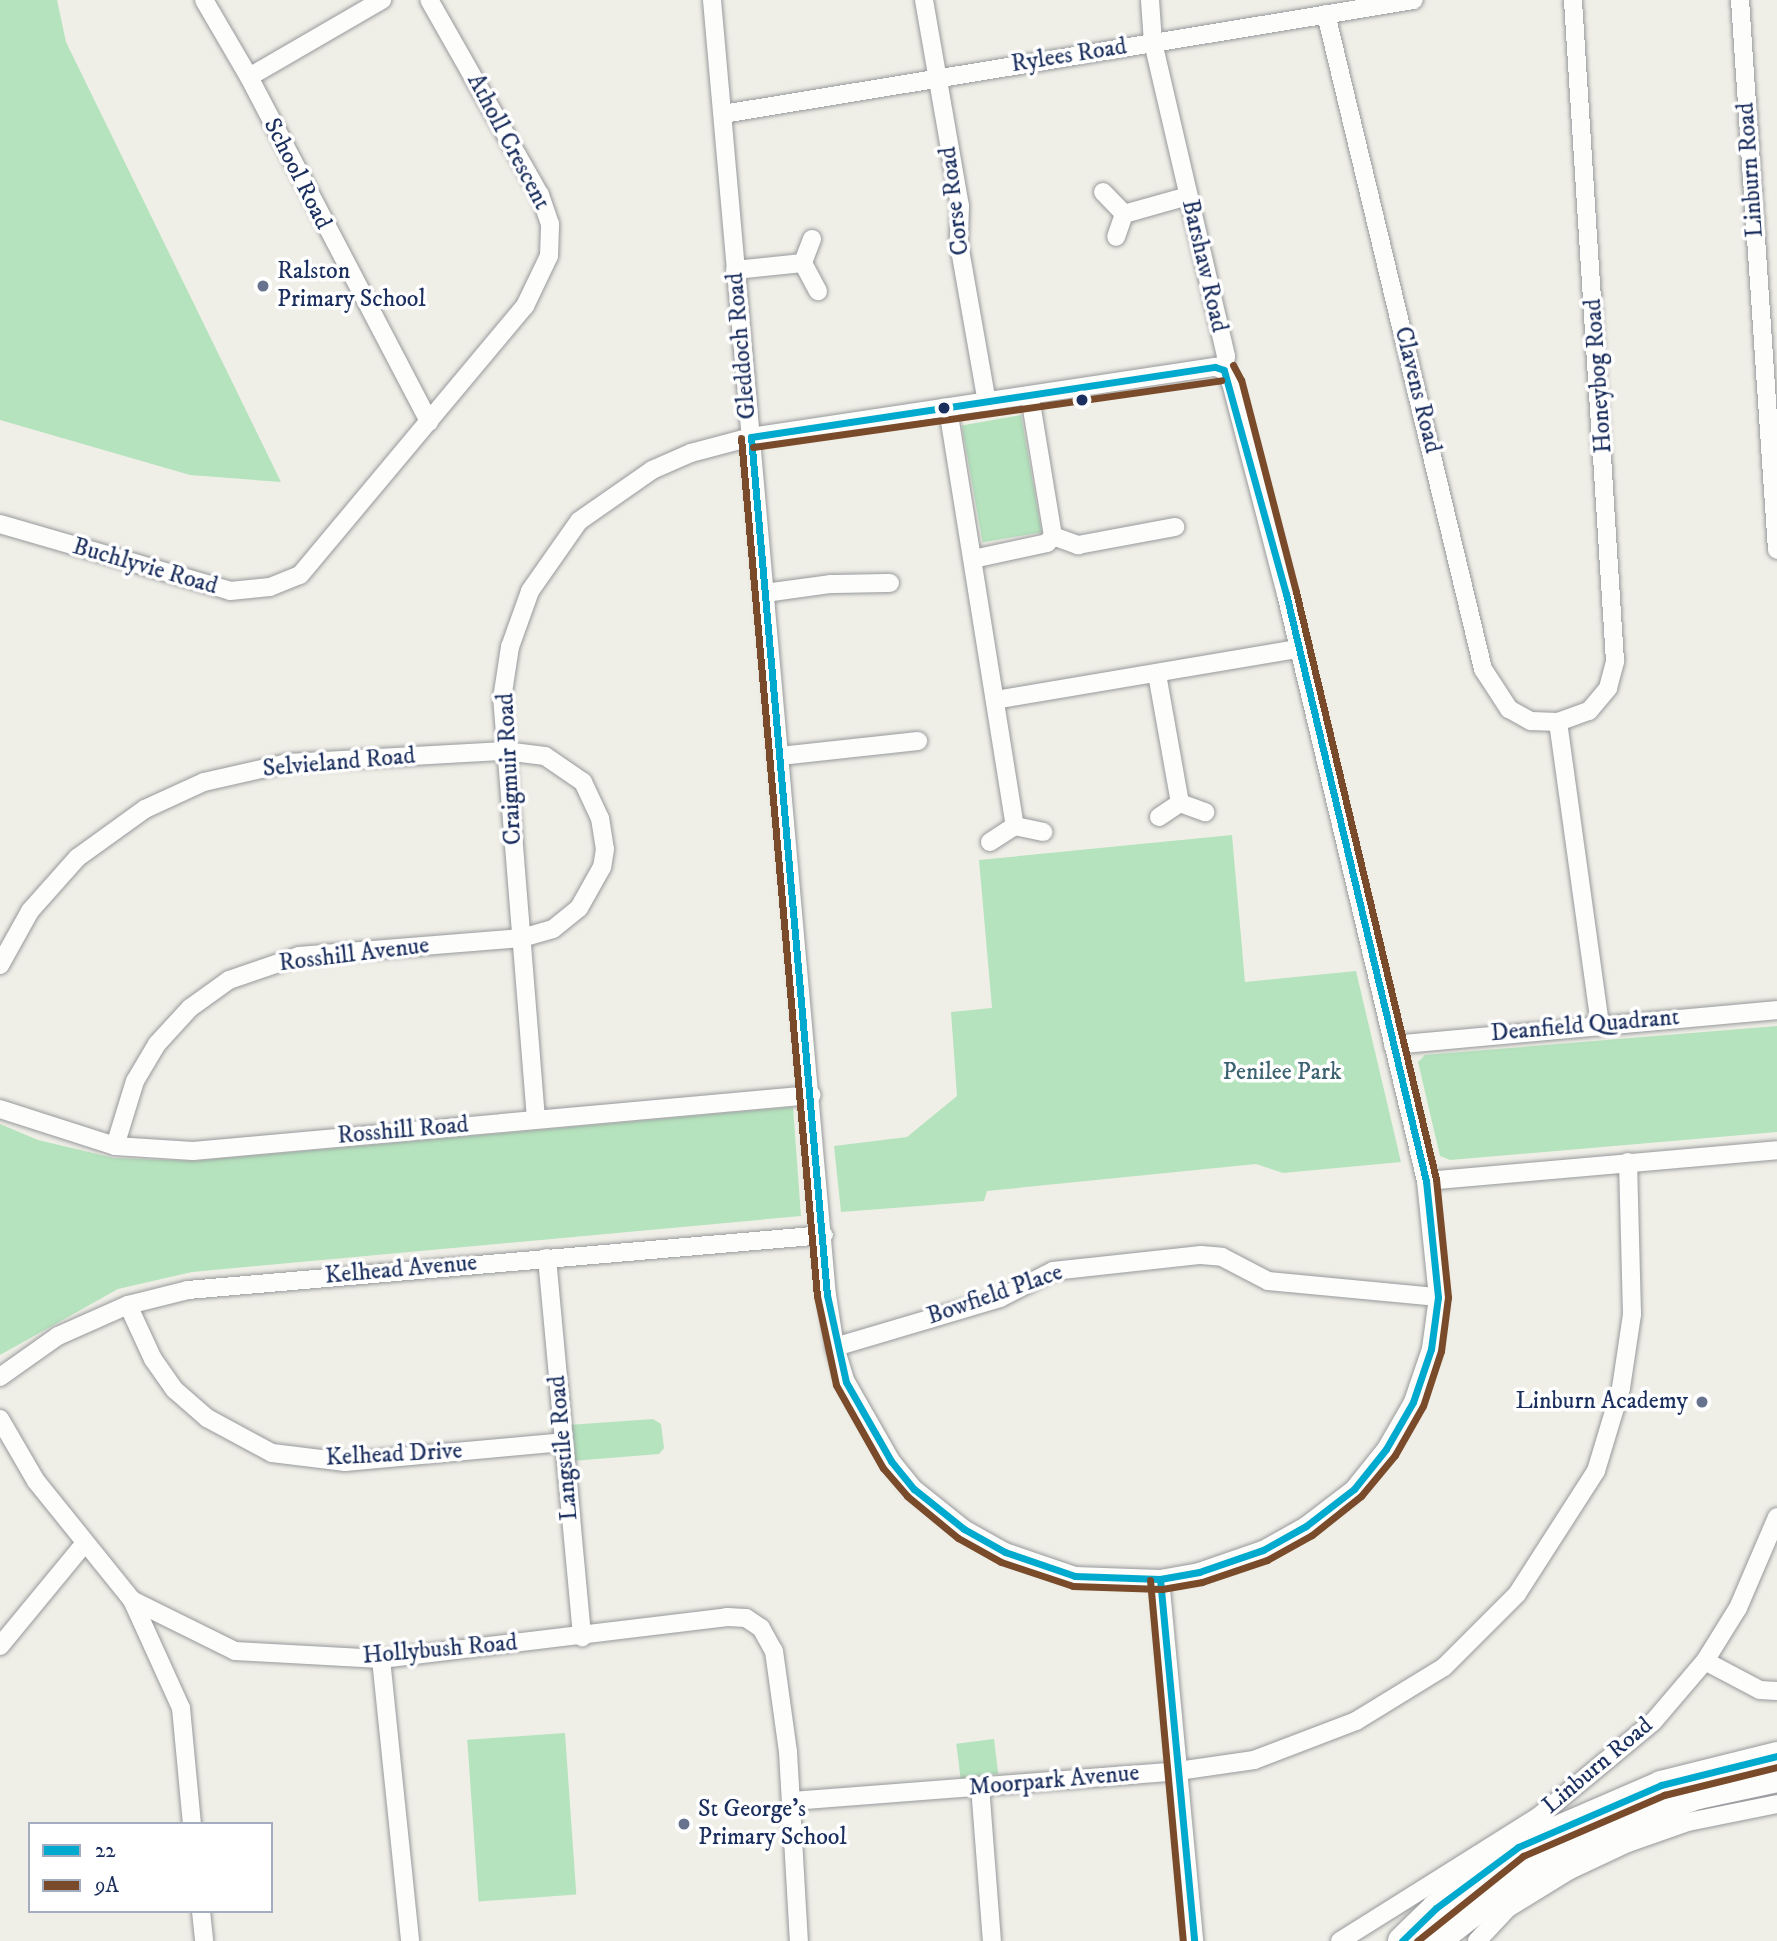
<!DOCTYPE html>
<style>
body{margin:0}
#map{position:relative;width:1777px;height:1941px;overflow:hidden;background:#f0efe7;font-family:"IM FELL DW Pica",serif}
div>[style]{position:absolute}
[style*='--x']{left:calc(var(--x)*1px);top:calc(var(--y)*1px);width:calc(var(--w)*1px);rotate:calc(var(--a)*1deg)}
.green>*{inset:0;background:#b5e3bd;transform-origin:0 0}
.roads{filter:drop-shadow(0 0 2px #97999d) drop-shadow(0 0 2px #97999d)}
.minor>*{height:18px;margin:-9px;padding:0 9px;transform-origin:9px;border-radius:9px;background:#fdfdfb}
.primary>*{height:28px;margin:-14px;padding:0 14px;transform-origin:14px;border-radius:14px;background:#fdfdfb}
.bus-1>*{height:7px;margin:-3.5px;padding:0 3.5px;transform-origin:3.5px;border-radius:3.5px;background:#00a9ce}
.bus-2>*{height:7px;margin:-3.5px;padding:0 3.5px;transform-origin:3.5px;border-radius:3.5px;background:#7a4b2a}
.dots>*{width:19px;height:19px;translate:-50% -50%;box-sizing:border-box;border:4px solid #fff;border-radius:50%}
span{translate:-50% -50%;white-space:nowrap;text-align:center;line-height:1.15;-webkit-text-stroke:7px #fff;paint-order:stroke}
.street-label{font-size:24px;color:#1b2f5e}
.poi-label{font-size:24px;color:#1b2f5e}
.left{translate:0 -50%;text-align:left}
.right{translate:-100% -50%;text-align:right}
.park-label{font-size:24px;color:#3b6270}
.legend{position:absolute;left:28px;top:1822px;width:245px;height:91px;box-sizing:border-box;background:#fff;border:2px solid #a4acbf;margin:0;padding:9px 12px;list-style:none;font-size:21px;color:#1b2f5e}
.legend li{display:flex;align-items:center;gap:14px;height:35px}
.legend b{width:35px;border:2px solid #a4acbf}
</style>
<div id="map">
<div class="green">
<div style="clip-path:polygon(0 0,57px 0,66px 42px,281px 482px,190px 475px,0 420px)"></div>
<div style="left:1021px;top:415px;width:119px;height:60px;rotate:80deg"></div>
<div style="clip-path:polygon(1232px 835px,1245px 982px,1356px 971px,1401px 1162px,1283px 1173px,1256px 1164px,987px 1191px,984px 1201px,841px 1212px,834px 1146px,907px 1137px,957px 1096px,951px 1012px,992px 1008px,979px 860px)"></div>
<div style="clip-path:polygon(1777px 1026px,1777px 1132px,1450px 1160px,1440px 1156px,1418px 1062px,1425px 1055px)"></div>
<div style="clip-path:polygon(793px 1107px,801px 1216px,192px 1272px,118px 1289px,0 1355px,0 1124px,38px 1140px,114px 1158px,193px 1161px)"></div>
<div style="clip-path:polygon(653px 1419px,661px 1424px,664px 1448px,659px 1454px,572px 1461px,568px 1425px)"></div>
<div style="left:565px;top:1733px;width:162px;height:98px;rotate:86deg"></div>
<div style="left:994px;top:1739px;width:35px;height:38px;rotate:83deg"></div>
</div>
<div class="roads">
<div class="minor">
<div style="--x:204;--y:0;--w:89;--a:59.7"></div>
<div style="--x:249;--y:77;--w:389;--a:62.4"></div>
<div style="--x:712;--y:0;--w:1300;--a:84.93"></div>
<div style="--x:827;--y:1295;--w:53;--a:81.3"></div>
<div style="--x:835;--y:1347;--w:37;--a:73"></div>
<div style="--x:846;--y:1382;--w:91;--a:60.3"></div>
<div style="--x:891;--y:1461;--w:36;--a:51"></div>
<div style="--x:914;--y:1489;--w:64;--a:38.7"></div>
<div style="--x:964;--y:1529;--w:47;--a:29.3"></div>
<div style="--x:1005;--y:1552;--w:74;--a:18.9"></div>
<div style="--x:1075;--y:1576;--w:85;--a:2"></div>
<div style="--x:1160;--y:1579;--w:40;--a:-10"></div>
<div style="--x:1199;--y:1572;--w:68;--a:-19"></div>
<div style="--x:1263;--y:1550;--w:49;--a:-29.2"></div>
<div style="--x:1306;--y:1526;--w:61;--a:-37.6"></div>
<div style="--x:1354;--y:1489;--w:51;--a:-51.3"></div>
<div style="--x:1386;--y:1449;--w:54;--a:-60.1"></div>
<div style="--x:1413;--y:1402;--w:56;--a:-71.2"></div>
<div style="--x:1431;--y:1349;--w:52;--a:-82.3"></div>
<div style="--x:1438;--y:1297;--w:117;--a:-95.9"></div>
<div style="--x:1426;--y:1181;--w:603;--a:-103.41"></div>
<div style="--x:1286;--y:594;--w:218;--a:-104.6"></div>
<div style="--x:1231;--y:383;--w:15;--a:-118"></div>
<div style="--x:1224;--y:370;--w:14;--a:-82"></div>
<div style="--x:1226;--y:356;--w:321;--a:-103.1"></div>
<div style="--x:1153;--y:43;--w:43;--a:-94"></div>
<div style="--x:924;--y:0;--w:209;--a:80.1"></div>
<div style="--x:960;--y:206;--w:38;--a:92"></div>
<div style="--x:959;--y:244;--w:160;--a:80"></div>
<div style="--x:1740;--y:0;--w:551;--a:86.15"></div>
<div style="--x:1326;--y:14;--w:674;--a:76.52"></div>
<div style="--x:1483;--y:669;--w:48;--a:57"></div>
<div style="--x:1509;--y:709;--w:25;--a:29"></div>
<div style="--x:1531;--y:721;--w:27;--a:2"></div>
<div style="--x:1558;--y:722;--w:33;--a:-20"></div>
<div style="--x:1589;--y:711;--w:30;--a:-50"></div>
<div style="--x:1608;--y:688;--w:28;--a:-75"></div>
<div style="--x:1615;--y:661;--w:662;--a:-93.64"></div>
<div style="--x:249;--y:77;--w:154;--a:-30.1"></div>
<div style="--x:723;--y:114;--w:700;--a:-9.37"></div>
<div style="--x:1103;--y:192;--w:30;--a:46"></div>
<div style="--x:1124;--y:214;--w:24;--a:109"></div>
<div style="--x:1124;--y:214;--w:66;--a:-15.7"></div>
<div style="--x:812;--y:239;--w:26;--a:111"></div>
<div style="--x:803;--y:263;--w:32;--a:62"></div>
<div style="--x:735;--y:270;--w:68;--a:-5.9"></div>
<div style="--x:1030;--y:397;--w:141;--a:80.6"></div>
<div style="--x:948;--y:409;--w:422;--a:80.9"></div>
<div style="--x:0;--y:524;--w:240;--a:16.2"></div>
<div style="--x:230;--y:591;--w:40;--a:-5.7"></div>
<div style="--x:270;--y:587;--w:32;--a:-22"></div>
<div style="--x:300;--y:575;--w:351;--a:-50.1"></div>
<div style="--x:525;--y:306;--w:55;--a:-64.4"></div>
<div style="--x:549;--y:256;--w:32;--a:-88"></div>
<div style="--x:550;--y:224;--w:31;--a:-109"></div>
<div style="--x:540;--y:195;--w:224;--a:-119.6"></div>
<div style="--x:1053;--y:536;--w:27;--a:20"></div>
<div style="--x:1078;--y:545;--w:99;--a:-10.5"></div>
<div style="--x:973;--y:559;--w:76;--a:-12.2"></div>
<div style="--x:1047;--y:543;--w:9;--a:-49"></div>
<div style="--x:765;--y:593;--w:67;--a:-7.8"></div>
<div style="--x:831;--y:584;--w:59;--a:-1"></div>
<div style="--x:1157;--y:674;--w:131;--a:79.9"></div>
<div style="--x:995;--y:700;--w:307;--a:-9.6"></div>
<div style="--x:1558;--y:722;--w:304;--a:82.1"></div>
<div style="--x:780;--y:756;--w:139;--a:-6.2"></div>
<div style="--x:1159;--y:817;--w:25;--a:-34"></div>
<div style="--x:1180;--y:803;--w:27;--a:20"></div>
<div style="--x:990;--y:842;--w:30;--a:-33"></div>
<div style="--x:1015;--y:826;--w:29;--a:12"></div>
<div style="--x:0;--y:965;--w:62;--a:-60.9"></div>
<div style="--x:30;--y:911;--w:71;--a:-48.4"></div>
<div style="--x:77;--y:858;--w:84;--a:-35.8"></div>
<div style="--x:145;--y:809;--w:65;--a:-24.6"></div>
<div style="--x:204;--y:782;--w:86;--a:-12.7"></div>
<div style="--x:288;--y:763;--w:217;--a:-3.2"></div>
<div style="--x:505;--y:751;--w:40;--a:7.1"></div>
<div style="--x:545;--y:756;--w:46;--a:34.4"></div>
<div style="--x:583;--y:782;--w:40;--a:65"></div>
<div style="--x:600;--y:818;--w:31;--a:81"></div>
<div style="--x:605;--y:849;--w:18;--a:99"></div>
<div style="--x:602;--y:867;--w:47;--a:119.3"></div>
<div style="--x:579;--y:908;--w:33;--a:141"></div>
<div style="--x:553;--y:929;--w:32;--a:164"></div>
<div style="--x:522;--y:938;--w:224;--a:175.4"></div>
<div style="--x:299;--y:956;--w:74;--a:161.1"></div>
<div style="--x:229;--y:980;--w:48;--a:144.3"></div>
<div style="--x:190;--y:1008;--w:49;--a:132.5"></div>
<div style="--x:157;--y:1044;--w:43;--a:120.7"></div>
<div style="--x:135;--y:1081;--w:68;--a:107.1"></div>
<div style="--x:1393;--y:1045;--w:386;--a:-5.2"></div>
<div style="--x:0;--y:1109;--w:121;--a:17.8"></div>
<div style="--x:115;--y:1146;--w:78;--a:3.7"></div>
<div style="--x:193;--y:1151;--w:621;--a:-5.18"></div>
<div style="--x:536;--y:1119;--w:421;--a:-94.6"></div>
<div style="--x:502;--y:699;--w:53;--a:-81.3"></div>
<div style="--x:510;--y:647;--w:59;--a:-70.3"></div>
<div style="--x:530;--y:591;--w:85;--a:-55"></div>
<div style="--x:579;--y:521;--w:89;--a:-34.9"></div>
<div style="--x:652;--y:470;--w:43;--a:-23.6"></div>
<div style="--x:691;--y:453;--w:62;--a:-14.9"></div>
<div style="--x:751;--y:437;--w:469;--a:-8.6"></div>
<div style="--x:1215;--y:367;--w:9;--a:18"></div>
<div style="--x:1426;--y:1181;--w:352;--a:-5"></div>
<div style="--x:547;--y:1258;--w:381;--a:84.7"></div>
<div style="--x:128;--y:1305;--w:60;--a:65.2"></div>
<div style="--x:153;--y:1359;--w:38;--a:55"></div>
<div style="--x:175;--y:1390;--w:43;--a:41.2"></div>
<div style="--x:207;--y:1418;--w:74;--a:28.3"></div>
<div style="--x:272;--y:1453;--w:74;--a:7"></div>
<div style="--x:345;--y:1462;--w:219;--a:-5.2"></div>
<div style="--x:835;--y:1347;--w:172;--a:-16.5"></div>
<div style="--x:1000;--y:1298;--w:59;--a:-27"></div>
<div style="--x:1053;--y:1271;--w:149;--a:-6.2"></div>
<div style="--x:1201;--y:1255;--w:21;--a:5"></div>
<div style="--x:1222;--y:1257;--w:52;--a:27.6"></div>
<div style="--x:1268;--y:1281;--w:171;--a:5.4"></div>
<div style="--x:0;--y:1377;--w:71;--a:-35.3"></div>
<div style="--x:58;--y:1336;--w:77;--a:-23.9"></div>
<div style="--x:128;--y:1305;--w:62;--a:-14"></div>
<div style="--x:188;--y:1290;--w:638;--a:-4.94"></div>
<div style="--x:0;--y:1419;--w:72;--a:59.9"></div>
<div style="--x:36;--y:1481;--w:153;--a:51.1"></div>
<div style="--x:132;--y:1600;--w:115;--a:26.3"></div>
<div style="--x:235;--y:1651;--w:146;--a:3.1"></div>
<div style="--x:381;--y:1659;--w:349;--a:-6.9"></div>
<div style="--x:727;--y:1617;--w:19;--a:3"></div>
<div style="--x:746;--y:1618;--w:18;--a:34"></div>
<div style="--x:761;--y:1628;--w:26;--a:61"></div>
<div style="--x:774;--y:1651;--w:102;--a:82.1"></div>
<div style="--x:788;--y:1752;--w:189;--a:86.7"></div>
<div style="--x:1160;--y:1579;--w:364;--a:84.6"></div>
<div style="--x:132;--y:1600;--w:119;--a:65.6"></div>
<div style="--x:181;--y:1708;--w:117;--a:84.6"></div>
<div style="--x:0;--y:1646;--w:132;--a:-50.5"></div>
<div style="--x:381;--y:1659;--w:283;--a:84.1"></div>
<div style="--x:1705;--y:1661;--w:62;--a:27.8"></div>
<div style="--x:1760;--y:1690;--w:17;--a:3"></div>
<div style="--x:980;--y:1786;--w:155;--a:85.6"></div>
<div style="--x:792;--y:1801;--w:387;--a:-4.4"></div>
<div style="--x:1178;--y:1771;--w:77;--a:-8.2"></div>
<div style="--x:1254;--y:1760;--w:109;--a:-20.9"></div>
<div style="--x:1356;--y:1721;--w:103;--a:-31.5"></div>
<div style="--x:1444;--y:1667;--w:103;--a:-45"></div>
<div style="--x:1517;--y:1594;--w:146;--a:-57.3"></div>
<div style="--x:1596;--y:1471;--w:87;--a:-73.2"></div>
<div style="--x:1621;--y:1388;--w:75;--a:-81.5"></div>
<div style="--x:1632;--y:1314;--w:152;--a:-91.5"></div>
<div style="--x:201;--y:1911;--w:30;--a:84"></div>
<div style="--x:1340;--y:1941;--w:234;--a:-32.1"></div>
<div style="--x:1538;--y:1817;--w:149;--a:-39.6"></div>
<div style="--x:1653;--y:1722;--w:80;--a:-49.6"></div>
<div style="--x:1705;--y:1661;--w:62;--a:-58.1"></div>
<div style="--x:1738;--y:1608;--w:99;--a:-66.8"></div>
<div style="--x:1477;--y:1941;--w:45;--a:-46.8"></div>
<div style="--x:1508;--y:1908;--w:73;--a:-31.5"></div>
<div style="--x:1570;--y:1870;--w:64;--a:-25"></div>
<div style="--x:1628;--y:1843;--w:64;--a:-19.3"></div>
<div style="--x:1688;--y:1822;--w:91;--a:-11.4"></div>
</div>
<div class="primary">
<div style="--x:1402;--y:1941;--w:47;--a:-44.1"></div>
<div style="--x:1436;--y:1908;--w:102;--a:-36.6"></div>
<div style="--x:1518;--y:1847;--w:156;--a:-23.4"></div>
<div style="--x:1661;--y:1785;--w:120;--a:-14"></div>
<div style="--x:1436;--y:1941;--w:116;--a:-37.7"></div>
<div style="--x:1528;--y:1870;--w:110;--a:-27"></div>
<div style="--x:1626;--y:1820;--w:76;--a:-19.1"></div>
<div style="--x:1698;--y:1795;--w:81;--a:-12.1"></div>
</div>
</div>
<div class="bus-1">
<div style="--x:751;--y:437;--w:861;--a:84.94"></div>
<div style="--x:827;--y:1295;--w:89;--a:77.7"></div>
<div style="--x:846;--y:1382;--w:91;--a:60.3"></div>
<div style="--x:891;--y:1461;--w:36;--a:51"></div>
<div style="--x:914;--y:1489;--w:64;--a:38.7"></div>
<div style="--x:964;--y:1529;--w:47;--a:29.3"></div>
<div style="--x:1005;--y:1552;--w:74;--a:18.9"></div>
<div style="--x:1075;--y:1576;--w:85;--a:2"></div>
<div style="--x:1160;--y:1579;--w:40;--a:-10"></div>
<div style="--x:1199;--y:1572;--w:68;--a:-19"></div>
<div style="--x:1263;--y:1550;--w:49;--a:-29.2"></div>
<div style="--x:1306;--y:1526;--w:61;--a:-37.6"></div>
<div style="--x:1354;--y:1489;--w:51;--a:-51.3"></div>
<div style="--x:1386;--y:1449;--w:54;--a:-60.1"></div>
<div style="--x:1413;--y:1402;--w:56;--a:-71.2"></div>
<div style="--x:1431;--y:1349;--w:52;--a:-82.3"></div>
<div style="--x:1438;--y:1297;--w:117;--a:-95.9"></div>
<div style="--x:1426;--y:1181;--w:603;--a:-103.41"></div>
<div style="--x:1286;--y:594;--w:232;--a:-105.5"></div>
<div style="--x:751;--y:437;--w:469;--a:-8.6"></div>
<div style="--x:1215;--y:367;--w:9;--a:18"></div>
<div style="--x:1160;--y:1579;--w:364;--a:84.6"></div>
<div style="--x:1402;--y:1941;--w:47;--a:-44.1"></div>
<div style="--x:1436;--y:1908;--w:102;--a:-36.6"></div>
<div style="--x:1518;--y:1847;--w:156;--a:-23.4"></div>
<div style="--x:1661;--y:1785;--w:120;--a:-14"></div>
</div>
<div class="bus-2">
<div style="--x:741;--y:438;--w:861;--a:84.94"></div>
<div style="--x:817;--y:1296;--w:91;--a:77.9"></div>
<div style="--x:836;--y:1385;--w:95;--a:60.5"></div>
<div style="--x:883;--y:1468;--w:37;--a:49"></div>
<div style="--x:907;--y:1496;--w:66;--a:39.5"></div>
<div style="--x:958;--y:1538;--w:49;--a:29.2"></div>
<div style="--x:1001;--y:1562;--w:76;--a:18.4"></div>
<div style="--x:1073;--y:1586;--w:89;--a:1.9"></div>
<div style="--x:1162;--y:1589;--w:41;--a:-9.9"></div>
<div style="--x:1202;--y:1582;--w:69;--a:-18.7"></div>
<div style="--x:1267;--y:1560;--w:51;--a:-29.1"></div>
<div style="--x:1312;--y:1535;--w:63;--a:-38.5"></div>
<div style="--x:1361;--y:1496;--w:53;--a:-50.3"></div>
<div style="--x:1395;--y:1455;--w:56;--a:-60.3"></div>
<div style="--x:1423;--y:1406;--w:58;--a:-71.9"></div>
<div style="--x:1441;--y:1351;--w:54;--a:-82.6"></div>
<div style="--x:1448;--y:1297;--w:119;--a:-95.8"></div>
<div style="--x:1436;--y:1179;--w:603;--a:-103.41"></div>
<div style="--x:1296;--y:592;--w:219;--a:-104.5"></div>
<div style="--x:1241;--y:380;--w:17;--a:-118"></div>
<div style="--x:753;--y:447;--w:473;--a:-8.1"></div>
<div style="--x:1150;--y:1580;--w:363;--a:84.8"></div>
<div style="--x:1417;--y:1941;--w:136;--a:-38.7"></div>
<div style="--x:1523;--y:1856;--w:154;--a:-23.4"></div>
<div style="--x:1664;--y:1795;--w:116;--a:-13.9"></div>
</div>
<div class="dots">
<div style="left:263px;top:286px;background:#66728e"></div>
<div style="left:1082px;top:400px;background:#1b2f5e"></div>
<div style="left:944px;top:408px;background:#1b2f5e"></div>
<div style="left:1702px;top:1402px;background:#66728e"></div>
<div style="left:684px;top:1824px;background:#66728e"></div>
</div>
<div class="street-label">
<span style="left:1069px;top:56px;rotate:-9deg">Rylees Road</span>
<span style="left:508px;top:142px;rotate:62deg">Atholl Crescent</span>
<span style="left:1751px;top:170px;rotate:-94deg">Linburn Road</span>
<span style="left:297px;top:174px;rotate:63deg">School Road</span>
<span style="left:955px;top:201px;rotate:-97deg">Corse Road</span>
<span style="left:1204px;top:266px;rotate:77deg">Barshaw Road</span>
<span style="left:742px;top:346px;rotate:-95deg">Gleddoch Road</span>
<span style="left:1599px;top:376px;rotate:-94deg">Honeybog Road</span>
<span style="left:1417px;top:390px;rotate:76deg">Clavens Road</span>
<span style="left:145px;top:567px;rotate:16deg">Buchlyvie Road</span>
<span style="left:339px;top:763px;rotate:-5deg">Selvieland Road</span>
<span style="left:510px;top:769px;rotate:-93deg">Craigmuir Road</span>
<span style="left:354px;top:955px;rotate:-7deg">Rosshill Avenue</span>
<span style="left:1585px;top:1026px;rotate:-5deg">Deanfield Quadrant</span>
<span style="left:403px;top:1131px;rotate:-5deg">Rosshill Road</span>
<span style="left:401px;top:1270px;rotate:-5deg">Kelhead Avenue</span>
<span style="left:995px;top:1295px;rotate:-19deg">Bowfield Place</span>
<span style="left:564px;top:1448px;rotate:-95deg">Langstile Road</span>
<span style="left:394px;top:1455px;rotate:-3deg">Kelhead Drive</span>
<span style="left:440px;top:1650px;rotate:-5deg">Hollybush Road</span>
<span style="left:1598px;top:1766px;rotate:-40deg">Linburn Road</span>
<span style="left:1054px;top:1781px;rotate:-5deg">Moorpark Avenue</span>
</div>
<div class="poi-label">
<span class="left" style="left:277px;top:286px">Ralston<br>Primary School</span>
<span class="right" style="left:1688px;top:1402px">Linburn Academy</span>
<span class="left" style="left:698px;top:1824px">St George's<br>Primary School</span>
</div>
<div class="park-label">
<span style="left:1282px;top:1073px">Penilee Park</span>
</div>
<ul class="legend">
<li><b style="height:9px;background:#00a9ce"></b>22</li>
<li><b style="height:9px;background:#7a4b2a"></b>9A</li>
</ul>
</div>
